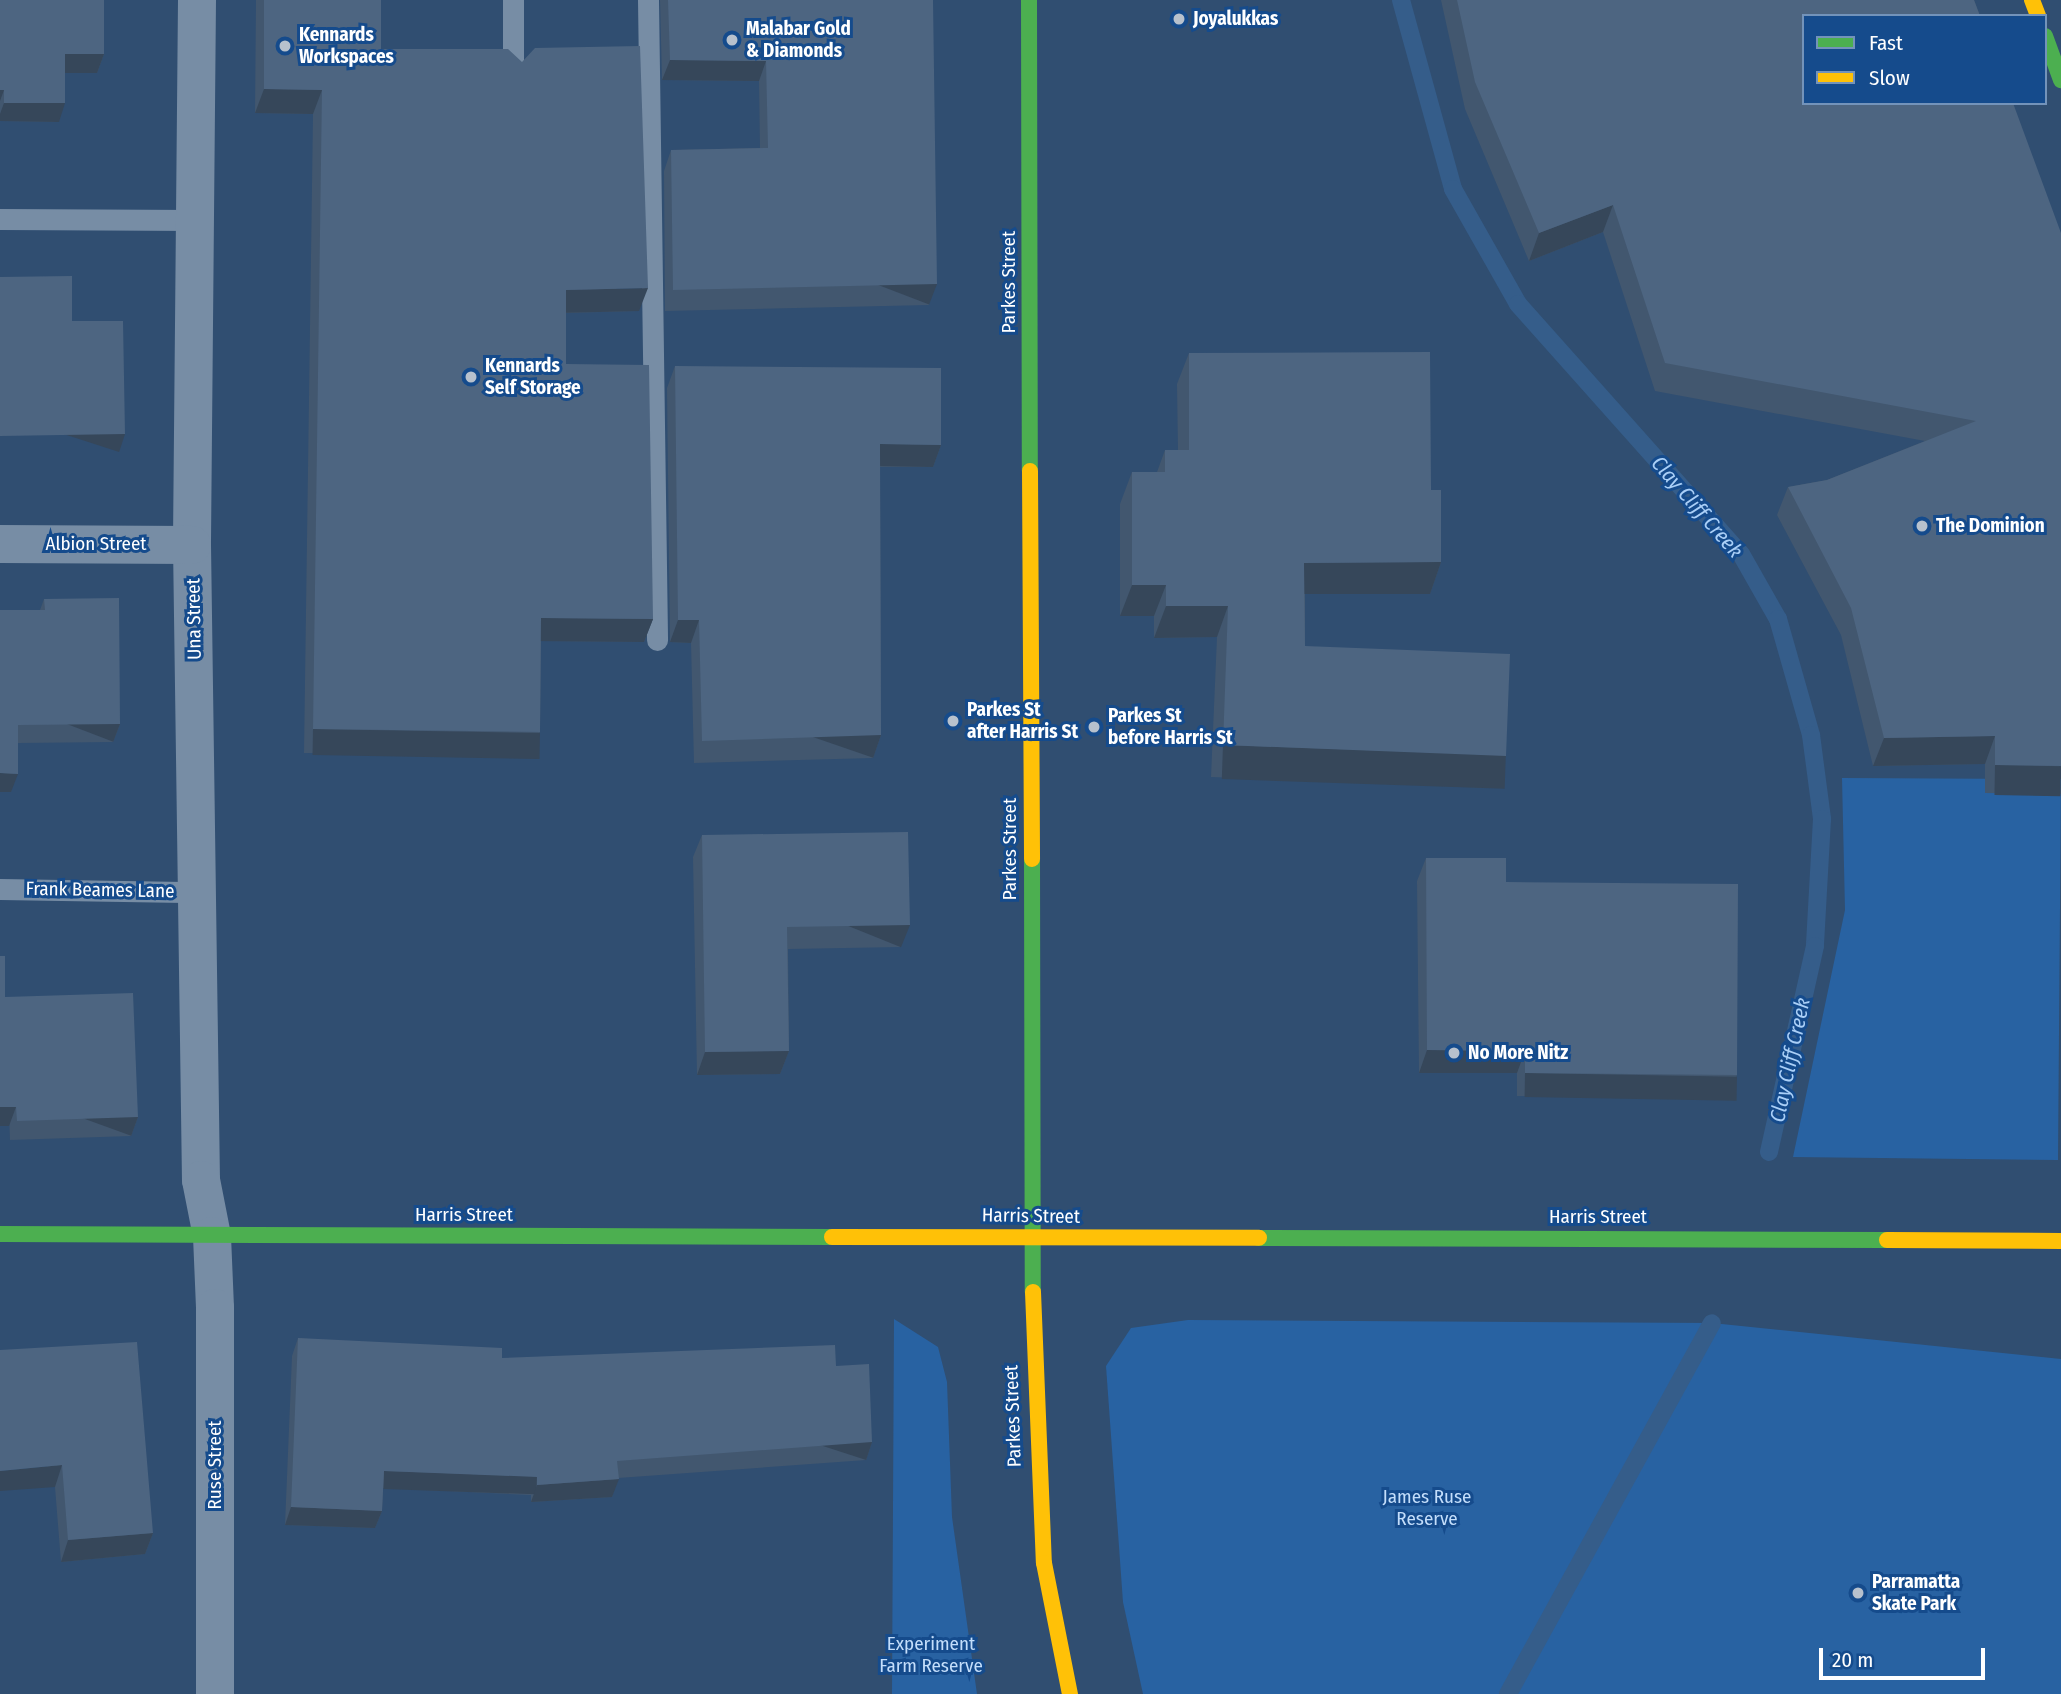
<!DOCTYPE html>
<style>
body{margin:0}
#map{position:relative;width:2061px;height:1694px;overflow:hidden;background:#304e71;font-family:"Fira Sans Condensed",sans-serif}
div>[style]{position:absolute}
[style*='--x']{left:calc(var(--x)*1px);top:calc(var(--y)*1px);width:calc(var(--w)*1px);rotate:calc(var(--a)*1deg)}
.green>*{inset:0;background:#2862a2}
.stream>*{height:18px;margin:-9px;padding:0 9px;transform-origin:9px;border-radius:9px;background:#355d8a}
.lane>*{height:21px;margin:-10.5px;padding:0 10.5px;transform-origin:10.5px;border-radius:10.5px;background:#778da5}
.street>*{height:38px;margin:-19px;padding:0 19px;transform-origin:19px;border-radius:19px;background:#778da5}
.fast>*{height:16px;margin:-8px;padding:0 8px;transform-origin:8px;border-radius:8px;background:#4caf50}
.slow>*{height:16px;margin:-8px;padding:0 8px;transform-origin:8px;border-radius:8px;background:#ffc107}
.wall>*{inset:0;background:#42576f}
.shaded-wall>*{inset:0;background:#36475a;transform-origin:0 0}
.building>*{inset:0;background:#4d6581}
.dots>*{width:19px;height:19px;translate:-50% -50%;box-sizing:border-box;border:4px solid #154b8c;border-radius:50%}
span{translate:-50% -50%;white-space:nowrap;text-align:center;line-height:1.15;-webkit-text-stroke:6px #154b8c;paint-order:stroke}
.poi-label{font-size:19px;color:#fff;font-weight:700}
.left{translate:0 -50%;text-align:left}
.street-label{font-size:19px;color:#fff}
.park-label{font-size:19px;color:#c4defb}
.water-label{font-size:21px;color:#aacff7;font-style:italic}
.legend{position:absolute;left:1802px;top:14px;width:245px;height:91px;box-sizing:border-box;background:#154b8c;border:2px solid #7393ba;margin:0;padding:9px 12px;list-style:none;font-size:21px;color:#fff}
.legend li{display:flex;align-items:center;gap:14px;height:35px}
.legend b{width:35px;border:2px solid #7393ba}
.scale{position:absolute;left:1819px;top:1648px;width:166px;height:32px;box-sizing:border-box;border:4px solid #fff;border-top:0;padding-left:9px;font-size:21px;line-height:24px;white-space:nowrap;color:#fff;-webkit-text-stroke:5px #154b8c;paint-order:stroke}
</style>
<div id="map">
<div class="green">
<div style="clip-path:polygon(1842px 778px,2061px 779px,2058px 1160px,1793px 1157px,1845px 910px)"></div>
<div style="clip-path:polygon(894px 1319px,938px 1347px,947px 1382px,952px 1517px,977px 1694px,892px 1694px)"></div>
<div style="clip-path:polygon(1188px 1320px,1712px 1323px,2061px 1359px,2061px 1694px,1143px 1694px,1123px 1602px,1106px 1366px,1131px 1328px)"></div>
</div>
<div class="stream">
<div style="--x:1401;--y:0;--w:196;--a:74.6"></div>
<div style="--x:1453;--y:189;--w:132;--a:60.5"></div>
<div style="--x:1518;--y:304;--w:335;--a:48.3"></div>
<div style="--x:1741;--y:554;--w:75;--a:60.4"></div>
<div style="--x:1778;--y:619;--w:121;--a:74.1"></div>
<div style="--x:1811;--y:735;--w:85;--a:82.5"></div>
<div style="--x:1822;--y:819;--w:127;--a:93.2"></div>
<div style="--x:1815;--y:946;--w:211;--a:102.6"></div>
<div style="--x:1508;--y:1694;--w:423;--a:-61.2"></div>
</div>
<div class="lane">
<div style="--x:513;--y:0;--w:72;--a:90"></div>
<div style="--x:648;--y:0;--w:640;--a:89.19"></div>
<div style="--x:0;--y:219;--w:195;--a:0.3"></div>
<div style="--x:0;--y:889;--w:200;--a:0.9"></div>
</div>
<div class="street">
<div style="--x:197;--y:0;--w:545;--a:90.53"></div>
<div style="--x:192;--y:545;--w:635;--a:89.19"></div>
<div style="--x:201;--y:1180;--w:57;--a:78.9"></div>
<div style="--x:212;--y:1236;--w:72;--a:87.6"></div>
<div style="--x:215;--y:1308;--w:386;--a:90"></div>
<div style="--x:0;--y:544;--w:192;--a:0.3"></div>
</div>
<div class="fast">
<div style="--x:1029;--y:0;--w:471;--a:89.9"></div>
<div style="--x:2045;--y:36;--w:47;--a:70"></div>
<div style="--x:1032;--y:859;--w:433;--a:89.9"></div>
<div style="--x:0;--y:1234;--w:832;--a:0.21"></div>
<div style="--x:1259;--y:1238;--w:628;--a:0.18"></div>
</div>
<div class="slow">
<div style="--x:2032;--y:0;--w:17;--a:69"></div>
<div style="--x:1030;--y:471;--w:388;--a:89.7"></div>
<div style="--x:832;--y:1237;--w:427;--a:0.1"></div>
<div style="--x:1887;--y:1240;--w:174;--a:0.3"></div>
<div style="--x:1033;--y:1292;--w:271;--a:87.7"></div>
<div style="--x:1044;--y:1563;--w:134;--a:78.8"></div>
</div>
<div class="wall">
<div style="clip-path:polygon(0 0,104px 54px,97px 73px,65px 73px,59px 122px,0 121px)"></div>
<div style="clip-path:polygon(256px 0,381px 0,381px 49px,639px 311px,566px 313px,566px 364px,653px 619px,644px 642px,541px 641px,540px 732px,531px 755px,304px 753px,313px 114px,255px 113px)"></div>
<div style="clip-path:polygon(660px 0,933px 0,929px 305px,665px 311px,664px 171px,671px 150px,760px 148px,759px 81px,662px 80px)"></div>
<div style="clip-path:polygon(1441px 0,1974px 0,2013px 103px,2061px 794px,1985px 793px,1985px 764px,1873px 766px,1841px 635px,1777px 515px,1788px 487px,1827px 480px,1925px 441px,1655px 391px,1603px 232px,1529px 261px,1465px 109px)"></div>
<div style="clip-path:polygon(1189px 353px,1431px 490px,1441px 562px,1430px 594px,1305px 594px,1305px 646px,1494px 788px,1211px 777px,1217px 637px,1154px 638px,1154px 616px,1120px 616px,1120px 504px,1132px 472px,1157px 472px,1165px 450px,1178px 450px,1177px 384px)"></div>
<div style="clip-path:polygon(675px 366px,941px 445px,933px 467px,880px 467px,881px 735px,873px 758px,694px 763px,691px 643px,670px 642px,667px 388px)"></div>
<div style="clip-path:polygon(44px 599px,120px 724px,113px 742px,18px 743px,11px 792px,0 792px,40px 610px)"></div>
<div style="clip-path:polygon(702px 835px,901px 947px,788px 949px,789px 1051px,780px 1074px,697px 1075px,693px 857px)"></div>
<div style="clip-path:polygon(1426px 858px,1506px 882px,1737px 1075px,1729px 1098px,1517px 1096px,1517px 1073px,1419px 1073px,1417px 881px)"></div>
<div style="clip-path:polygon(5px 997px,138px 1117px,131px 1136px,10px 1140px)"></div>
<div style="clip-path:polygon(298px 1338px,502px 1358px,836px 1366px,872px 1442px,866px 1460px,618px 1478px,612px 1497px,531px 1502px,531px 1495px,383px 1488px,382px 1511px,375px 1528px,285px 1525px,292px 1356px)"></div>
<div style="clip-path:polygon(0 1350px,153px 1533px,145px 1554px,61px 1562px,55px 1487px)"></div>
</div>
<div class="shaded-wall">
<div style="clip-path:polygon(65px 54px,104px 54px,97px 73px,58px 73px)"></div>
<div style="clip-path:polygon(670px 60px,766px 61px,759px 81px,662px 80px)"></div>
<div style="clip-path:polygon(264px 89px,322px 90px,313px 114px,255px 113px)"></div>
<div style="clip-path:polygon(0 90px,4px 90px,0 101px)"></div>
<div style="clip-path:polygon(4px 103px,65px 103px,59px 122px,0 121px,0 114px)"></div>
<div style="clip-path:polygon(1613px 205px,1603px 232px,1529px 261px,1539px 233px)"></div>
<div style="left:937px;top:284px;width:22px;height:264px;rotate:111deg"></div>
<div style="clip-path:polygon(648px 288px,639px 311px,557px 313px,566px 290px)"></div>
<div style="left:125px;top:434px;width:19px;height:125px;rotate:108deg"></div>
<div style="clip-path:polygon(880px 444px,941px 445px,933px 467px,871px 466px)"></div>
<div style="clip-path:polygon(1441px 562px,1430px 594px,1293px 594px,1304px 563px)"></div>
<div style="clip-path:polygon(1132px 585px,1166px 585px,1154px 616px,1120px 616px)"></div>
<div style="clip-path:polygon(1166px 606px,1228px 606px,1217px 637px,1154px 638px)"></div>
<div style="clip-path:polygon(541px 618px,653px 619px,644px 642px,532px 641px)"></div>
<div style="clip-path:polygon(678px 620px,699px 620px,691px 643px,670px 642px)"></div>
<div style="left:120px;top:724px;width:19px;height:102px;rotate:111deg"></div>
<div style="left:313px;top:729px;width:227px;height:26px;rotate:1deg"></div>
<div style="left:881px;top:735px;width:24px;height:179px;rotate:109deg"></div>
<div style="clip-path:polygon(1995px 736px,1985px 764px,1873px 766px,1884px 738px)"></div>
<div style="left:1223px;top:745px;width:283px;height:34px;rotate:2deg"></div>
<div style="left:1995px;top:765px;width:66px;height:30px;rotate:1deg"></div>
<div style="clip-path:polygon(0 773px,18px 774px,11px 792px,0 792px)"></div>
<div style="left:910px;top:925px;width:24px;height:123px;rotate:112deg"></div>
<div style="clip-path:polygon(1427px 1050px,1525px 1051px,1517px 1073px,1419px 1073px)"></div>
<div style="clip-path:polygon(789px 1051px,780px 1074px,697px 1075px,705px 1052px)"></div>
<div style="left:1525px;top:1073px;width:212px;height:24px;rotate:1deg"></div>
<div style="clip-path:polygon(0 1107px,16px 1107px,9px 1126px,0 1126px)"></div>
<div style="left:138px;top:1117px;width:20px;height:121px;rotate:110deg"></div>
<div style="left:872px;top:1442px;width:19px;height:256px;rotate:108deg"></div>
<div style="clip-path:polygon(62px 1465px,55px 1487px,0 1491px,0 1471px)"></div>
<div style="left:384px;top:1471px;width:153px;height:18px;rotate:2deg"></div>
<div style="clip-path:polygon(619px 1479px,612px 1497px,531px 1502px,537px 1485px)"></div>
<div style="clip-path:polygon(291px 1507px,382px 1511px,375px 1528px,285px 1525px)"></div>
<div style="clip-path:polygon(153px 1533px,145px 1554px,61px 1562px,68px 1540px)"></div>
</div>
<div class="building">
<div style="clip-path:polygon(0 0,104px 0,104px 54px,65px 54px,65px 103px,4px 103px,4px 90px,0 90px)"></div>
<div style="clip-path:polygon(264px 0,381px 0,381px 49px,508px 49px,522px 62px,535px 48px,640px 46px,648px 288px,566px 290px,566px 364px,649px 365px,653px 619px,541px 618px,540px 732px,313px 729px,322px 90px,264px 89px)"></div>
<div style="clip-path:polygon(668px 0,933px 0,937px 284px,673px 290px,671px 150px,768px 148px,766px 61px,670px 60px)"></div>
<div style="clip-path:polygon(1457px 0,1974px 0,1980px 16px,1804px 16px,1804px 103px,2013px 103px,2061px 233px,2061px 766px,1995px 765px,1995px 736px,1884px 738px,1851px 608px,1788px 487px,1827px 480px,1976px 421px,1665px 363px,1613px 205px,1539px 233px,1475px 82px)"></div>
<div style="clip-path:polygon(72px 276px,72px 321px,123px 321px,125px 434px,0 436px,0 277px)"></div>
<div style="clip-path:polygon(1430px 352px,1431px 490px,1441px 490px,1441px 562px,1304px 563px,1305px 646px,1510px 654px,1506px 756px,1223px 745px,1228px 606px,1166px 606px,1166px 585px,1132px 585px,1132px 472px,1165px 472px,1165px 450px,1189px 450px,1189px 353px)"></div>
<div style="clip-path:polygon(675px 366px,941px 368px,941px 445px,880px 444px,881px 735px,702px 741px,699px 620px,678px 620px)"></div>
<div style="clip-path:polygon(119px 598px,120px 724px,18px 725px,18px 774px,0 773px,0 610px,45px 610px,44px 599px)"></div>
<div style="clip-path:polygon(908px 832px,910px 925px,787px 927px,789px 1051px,705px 1052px,702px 835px)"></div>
<div style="clip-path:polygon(1426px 858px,1506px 858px,1506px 882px,1738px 884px,1737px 1075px,1525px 1073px,1525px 1051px,1427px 1050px)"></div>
<div style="clip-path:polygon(0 956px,5px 956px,5px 997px,133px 993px,138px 1117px,17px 1121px,16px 1107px,0 1107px)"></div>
<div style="clip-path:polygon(298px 1338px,502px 1348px,502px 1358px,835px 1345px,836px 1366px,869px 1364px,872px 1442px,617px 1461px,619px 1479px,537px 1485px,537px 1477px,384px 1471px,382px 1511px,291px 1507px)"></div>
<div style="clip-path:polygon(137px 1342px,153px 1533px,68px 1540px,62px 1465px,0 1471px,0 1350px)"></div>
</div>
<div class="dots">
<div style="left:1179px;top:19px;background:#b7c1cd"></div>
<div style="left:732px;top:40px;background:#b7c1cd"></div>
<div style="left:285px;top:46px;background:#b7c1cd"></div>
<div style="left:471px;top:377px;background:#b7c1cd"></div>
<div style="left:1922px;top:526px;background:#b7c1cd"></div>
<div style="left:953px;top:721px;background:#b7c1cd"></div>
<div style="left:1094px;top:727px;background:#b7c1cd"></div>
<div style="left:1454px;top:1053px;background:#b7c1cd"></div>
<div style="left:1858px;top:1593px;background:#b7c1cd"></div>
</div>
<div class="poi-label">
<span class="left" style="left:1193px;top:19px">Joyalukkas</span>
<span class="left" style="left:746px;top:40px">Malabar Gold<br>&amp; Diamonds</span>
<span class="left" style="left:299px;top:46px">Kennards<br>Workspaces</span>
<span class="left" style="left:485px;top:377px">Kennards<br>Self Storage</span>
<span class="left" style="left:1936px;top:526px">The Dominion</span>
<span class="left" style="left:967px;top:721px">Parkes St<br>after Harris St</span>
<span class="left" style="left:1108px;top:727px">Parkes St<br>before Harris St</span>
<span class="left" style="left:1468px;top:1053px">No More Nitz</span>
<span class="left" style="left:1872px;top:1593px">Parramatta<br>Skate Park</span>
</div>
<div class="street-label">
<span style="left:1009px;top:282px;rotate:-90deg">Parkes Street</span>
<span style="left:96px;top:544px">Albion Street</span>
<span style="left:194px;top:619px;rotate:-91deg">Una Street</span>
<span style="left:1010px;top:849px;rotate:-90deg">Parkes Street</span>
<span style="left:100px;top:890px;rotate:1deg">Frank Beames Lane</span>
<span style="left:464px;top:1215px">Harris Street</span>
<span style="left:1031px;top:1216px;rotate:1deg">Harris Street</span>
<span style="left:1598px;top:1217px">Harris Street</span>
<span style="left:1013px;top:1416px;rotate:-92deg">Parkes Street</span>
<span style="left:215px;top:1465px;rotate:-90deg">Ruse Street</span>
</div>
<div class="park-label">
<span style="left:1427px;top:1508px">James Ruse<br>Reserve</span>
<span style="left:931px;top:1655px">Experiment<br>Farm Reserve</span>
</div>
<div class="water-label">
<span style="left:1697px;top:507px;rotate:49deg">Clay Cliff Creek</span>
<span style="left:1790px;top:1060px;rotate:-78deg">Clay Cliff Creek</span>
</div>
<ul class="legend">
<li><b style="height:9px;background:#4caf50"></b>Fast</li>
<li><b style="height:9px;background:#ffc107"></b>Slow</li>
</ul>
<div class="scale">20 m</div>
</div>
